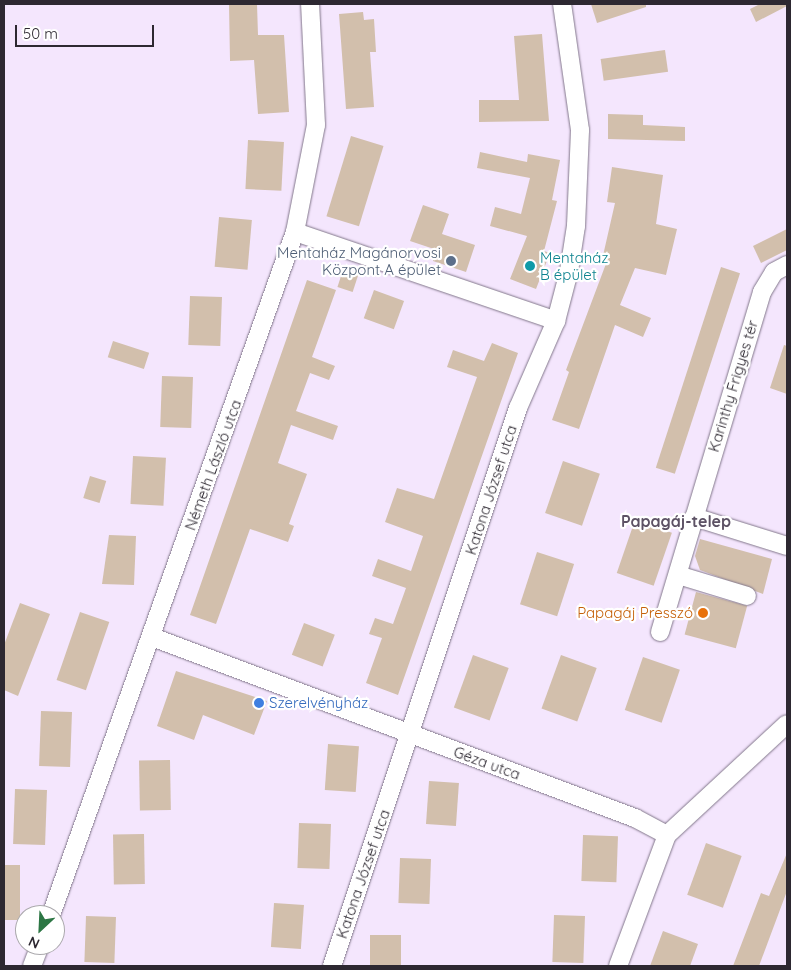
<!DOCTYPE html>
<meta charset="utf-8">
<style>
body{margin:0}
#map{position:relative;width:791px;height:970px;overflow:hidden;background:#f4e6fd;font-family:Quicksand,sans-serif}
div>[style]{position:absolute}
[style*='--x']{left:calc(var(--x)*1px);top:calc(var(--y)*1px);width:calc(var(--w)*1px);rotate:calc(var(--a)*1deg)}
.building>*{inset:0;background:#d2bfac;transform-origin:0 0}
.roads{filter:drop-shadow(0 0 1px #82778b) drop-shadow(0 0 1px #82778b)}
.minor>*{height:18px;margin:-9px;padding:0 9px;transform-origin:9px;border-radius:9px;background:#fff}
.dots>*{width:14px;height:14px;translate:-50% -50%;box-sizing:border-box;border:2px solid #fff;border-radius:50%}
span{translate:-50% -50%;white-space:nowrap;text-align:center;line-height:1.15;-webkit-text-stroke:4.5px #fff;paint-order:stroke}
.service-label{font-size:15px;color:#4e5e75}
.right{translate:-100% -50%;text-align:right}
.culture-label{font-size:15px;color:#0d838f}
.left{translate:0 -50%;text-align:left}
.street-label{font-size:15px;color:#2d2831}
.food-label{font-size:15px;color:#c56008}
.shop-label{font-size:15px;color:#366cbe}
.neighbourhood-label{font-size:16px;color:#5d5265;font-weight:700}
.frame{position:absolute;inset:0;border:5px solid #2d2831;pointer-events:none}
.north{position:absolute;left:15px;top:905px;width:50px;height:50px;box-sizing:border-box;background:#fff;border:1px solid #aba9ad;border-radius:50%;rotate:205deg;font-size:14px;font-weight:700;line-height:20px;text-align:center;color:#2d2831}
.north::after{content:'';display:block;margin:auto;width:18px;height:22px;background:#2c7644;clip-path:polygon(50% 0,100% 100%,50% 72%,0 100%)}
.scale{position:absolute;left:15px;top:25px;width:139px;height:22px;box-sizing:border-box;border:2px solid #2d2831;border-top:0;padding-left:6px;font-size:15px;line-height:18px;white-space:nowrap;color:#2d2831;-webkit-text-stroke:4px #fff;paint-order:stroke}
</style>
<div id="map">
<div class="building">
<div style="clip-path:polygon(229px 4px,257px 4px,258px 35px,284px 35px,289px 112px,258px 114px,254px 60px,230px 61px)"></div>
<div style="clip-path:polygon(591px 4px,646px 4px,646px 7px,597px 23px)"></div>
<div style="clip-path:polygon(760px 4px,787px 4px,787px 6px,756px 22px,750px 9px)"></div>
<div style="clip-path:polygon(363px 12px,364px 20px,374px 19px,376px 52px,370px 52px,374px 107px,346px 109px,339px 14px)"></div>
<div style="clip-path:polygon(542px 34px,549px 121px,479px 122px,479px 100px,519px 100px,514px 36px)"></div>
<div style="left:665px;top:50px;width:22px;height:65px;rotate:82deg"></div>
<div style="clip-path:polygon(608px 114px,643px 115px,643px 125px,685px 127px,685px 141px,608px 139px)"></div>
<div style="left:351px;top:136px;width:34px;height:84px;rotate:17deg"></div>
<div style="left:248px;top:140px;width:36px;height:49px;rotate:3deg"></div>
<div style="clip-path:polygon(480px 152px,527px 162px,528px 154px,560px 160px,552px 200px,557px 201px,544px 251px,550px 253px,536px 289px,510px 279px,527px 236px,490px 226px,495px 207px,521px 214px,530px 178px,477px 168px)"></div>
<div style="clip-path:polygon(612px 167px,663px 175px,656px 224px,677px 229px,666px 275px,635px 268px,620px 305px,651px 318px,643px 337px,615px 325px,579px 429px,552px 420px,569px 372px,566px 370px,607px 261px,602px 260px,615px 203px,607px 202px)"></div>
<div style="clip-path:polygon(423px 205px,449px 214px,442px 234px,475px 245px,466px 272px,433px 261px,437px 250px,410px 241px)"></div>
<div style="left:219px;top:217px;width:33px;height:50px;rotate:5deg"></div>
<div style="clip-path:polygon(787px 229px,787px 250px,761px 263px,753px 246px)"></div>
<div style="left:721px;top:267px;width:20px;height:211px;rotate:18deg"></div>
<div style="left:343px;top:270px;width:16px;height:18px;rotate:18deg"></div>
<div style="clip-path:polygon(307px 280px,336px 290px,312px 357px,335px 366px,329px 380px,310px 373px,296px 411px,338px 426px,333px 440px,291px 425px,278px 463px,307px 474px,289px 524px,294px 526px,288px 542px,250px 529px,216px 624px,190px 615px)"></div>
<div style="left:374px;top:290px;width:32px;height:30px;rotate:20deg"></div>
<div style="left:190px;top:296px;width:32px;height:49px;rotate:2deg"></div>
<div style="left:113px;top:341px;width:38px;height:17px;rotate:18deg"></div>
<div style="clip-path:polygon(492px 343px,518px 353px,398px 695px,366px 683px,382px 638px,369px 634px,375px 618px,393px 624px,406px 588px,372px 576px,378px 559px,411px 571px,423px 536px,385px 522px,397px 488px,434px 499px,477px 377px,447px 367px,453px 350px,484px 361px)"></div>
<div style="clip-path:polygon(784px 345px,787px 346px,787px 394px,770px 388px)"></div>
<div style="left:162px;top:376px;width:31px;height:51px;rotate:2deg"></div>
<div style="left:133px;top:456px;width:33px;height:48px;rotate:3deg"></div>
<div style="left:563px;top:461px;width:39px;height:55px;rotate:19deg"></div>
<div style="left:90px;top:476px;width:17px;height:23px;rotate:17deg"></div>
<div style="left:635px;top:520px;width:39px;height:56px;rotate:19deg"></div>
<div style="clip-path:polygon(109px 535px,136px 536px,134px 585px,102px 584px)"></div>
<div style="clip-path:polygon(700px 539px,772px 559px,763px 594px,700px 570px,695px 556px)"></div>
<div style="left:537px;top:552px;width:39px;height:55px;rotate:18deg"></div>
<div style="left:696px;top:592px;width:53px;height:44px;rotate:15deg"></div>
<div style="clip-path:polygon(20px 603px,50px 614px,18px 696px,4px 690px,4px 645px)"></div>
<div style="left:80px;top:612px;width:31px;height:72px;rotate:19deg"></div>
<div style="left:304px;top:623px;width:33px;height:34px;rotate:21deg"></div>
<div style="left:473px;top:655px;width:38px;height:56px;rotate:20deg"></div>
<div style="left:561px;top:655px;width:38px;height:57px;rotate:20deg"></div>
<div style="left:643px;top:657px;width:39px;height:56px;rotate:19deg"></div>
<div style="clip-path:polygon(176px 671px,267px 701px,254px 735px,203px 715px,194px 740px,157px 726px)"></div>
<div style="left:41px;top:711px;width:31px;height:55px;rotate:2deg"></div>
<div style="left:328px;top:744px;width:31px;height:46px;rotate:4deg"></div>
<div style="left:170px;top:760px;width:50px;height:31px;rotate:89deg"></div>
<div style="left:429px;top:781px;width:30px;height:43px;rotate:4deg"></div>
<div style="left:15px;top:789px;width:32px;height:55px;rotate:2deg"></div>
<div style="left:299px;top:823px;width:32px;height:45px;rotate:2deg"></div>
<div style="left:144px;top:834px;width:50px;height:31px;rotate:89deg"></div>
<div style="left:583px;top:835px;width:35px;height:46px;rotate:2deg"></div>
<div style="left:706px;top:843px;width:38px;height:55px;rotate:20deg"></div>
<div style="clip-path:polygon(787px 853px,787px 891px,759px 966px,733px 966px,761px 893px,769px 896px)"></div>
<div style="left:400px;top:858px;width:31px;height:45px;rotate:2deg"></div>
<div style="left:4px;top:865px;width:16px;height:55px"></div>
<div style="left:274px;top:903px;width:30px;height:44px;rotate:4deg"></div>
<div style="left:554px;top:915px;width:31px;height:47px;rotate:2deg"></div>
<div style="left:86px;top:916px;width:30px;height:46px;rotate:2deg"></div>
<div style="clip-path:polygon(663px 931px,698px 944px,690px 966px,650px 966px)"></div>
<div style="left:370px;top:935px;width:31px;height:31px"></div>
</div>
<div class="roads">
<div class="minor">
<div style="--x:295;--y:232;--w:276;--a:18.8"></div>
<div style="--x:694;--y:517;--w:97;--a:17.3"></div>
<div style="--x:678;--y:575;--w:72;--a:16.9"></div>
<div style="--x:660;--y:632;--w:355;--a:-73.3"></div>
<div style="--x:762;--y:292;--w:23;--a:-59"></div>
<div style="--x:774;--y:272;--w:15;--a:-28"></div>
<div style="--x:152;--y:637;--w:516;--a:20.54"></div>
<div style="--x:635;--y:818;--w:36;--a:28"></div>
<div style="--x:51;--y:915;--w:725;--a:-70.34"></div>
<div style="--x:295;--y:232;--w:109;--a:-78.9"></div>
<div style="--x:316;--y:125;--w:121;--a:-92.8"></div>
<div style="--x:32;--y:966;--w:22;--a:-69"></div>
<div style="--x:332;--y:966;--w:588;--a:-71.57"></div>
<div style="--x:518;--y:408;--w:95;--a:-66.4"></div>
<div style="--x:556;--y:321;--w:52;--a:-75.4"></div>
<div style="--x:569;--y:271;--w:46;--a:-81.2"></div>
<div style="--x:576;--y:226;--w:96;--a:-87.6"></div>
<div style="--x:580;--y:130;--w:127;--a:-98.1"></div>
<div style="--x:618;--y:966;--w:140;--a:-69.5"></div>
<div style="--x:667;--y:835;--w:163;--a:-42.8"></div>
</div>
</div>
<div class="dots">
<div style="left:451px;top:261px;background:#5c6f8a"></div>
<div style="left:530px;top:266px;background:#0f9aa8"></div>
<div style="left:703px;top:613px;background:#e8710a"></div>
<div style="left:259px;top:703px;background:#3f7fe0"></div>
</div>
<div class="service-label">
<span class="right" style="left:441px;top:261px">Mentaház Magánorvosi<br>Központ A épület</span>
</div>
<div class="culture-label">
<span class="left" style="left:540px;top:266px">Mentaház<br>B épület</span>
</div>
<div class="street-label">
<span style="left:733px;top:386px;rotate:-73deg">Karinthy Frigyes tér</span>
<span style="left:213px;top:465px;rotate:-70deg">Németh László utca</span>
<span style="left:491px;top:490px;rotate:-72deg">Katona József utca</span>
<span style="left:487px;top:763px;rotate:20deg">Géza utca</span>
<span style="left:363px;top:874px;rotate:-71deg">Katona József utca</span>
</div>
<div class="food-label">
<span class="right" style="left:693px;top:613px">Papagáj Presszó</span>
</div>
<div class="shop-label">
<span class="left" style="left:269px;top:703px">Szerelvényház</span>
</div>
<div class="neighbourhood-label">
<span style="left:676px;top:521px">Papagáj-telep</span>
</div>
<div class="frame"></div>
<div class="north">N</div>
<div class="scale">50 m</div>
</div>
